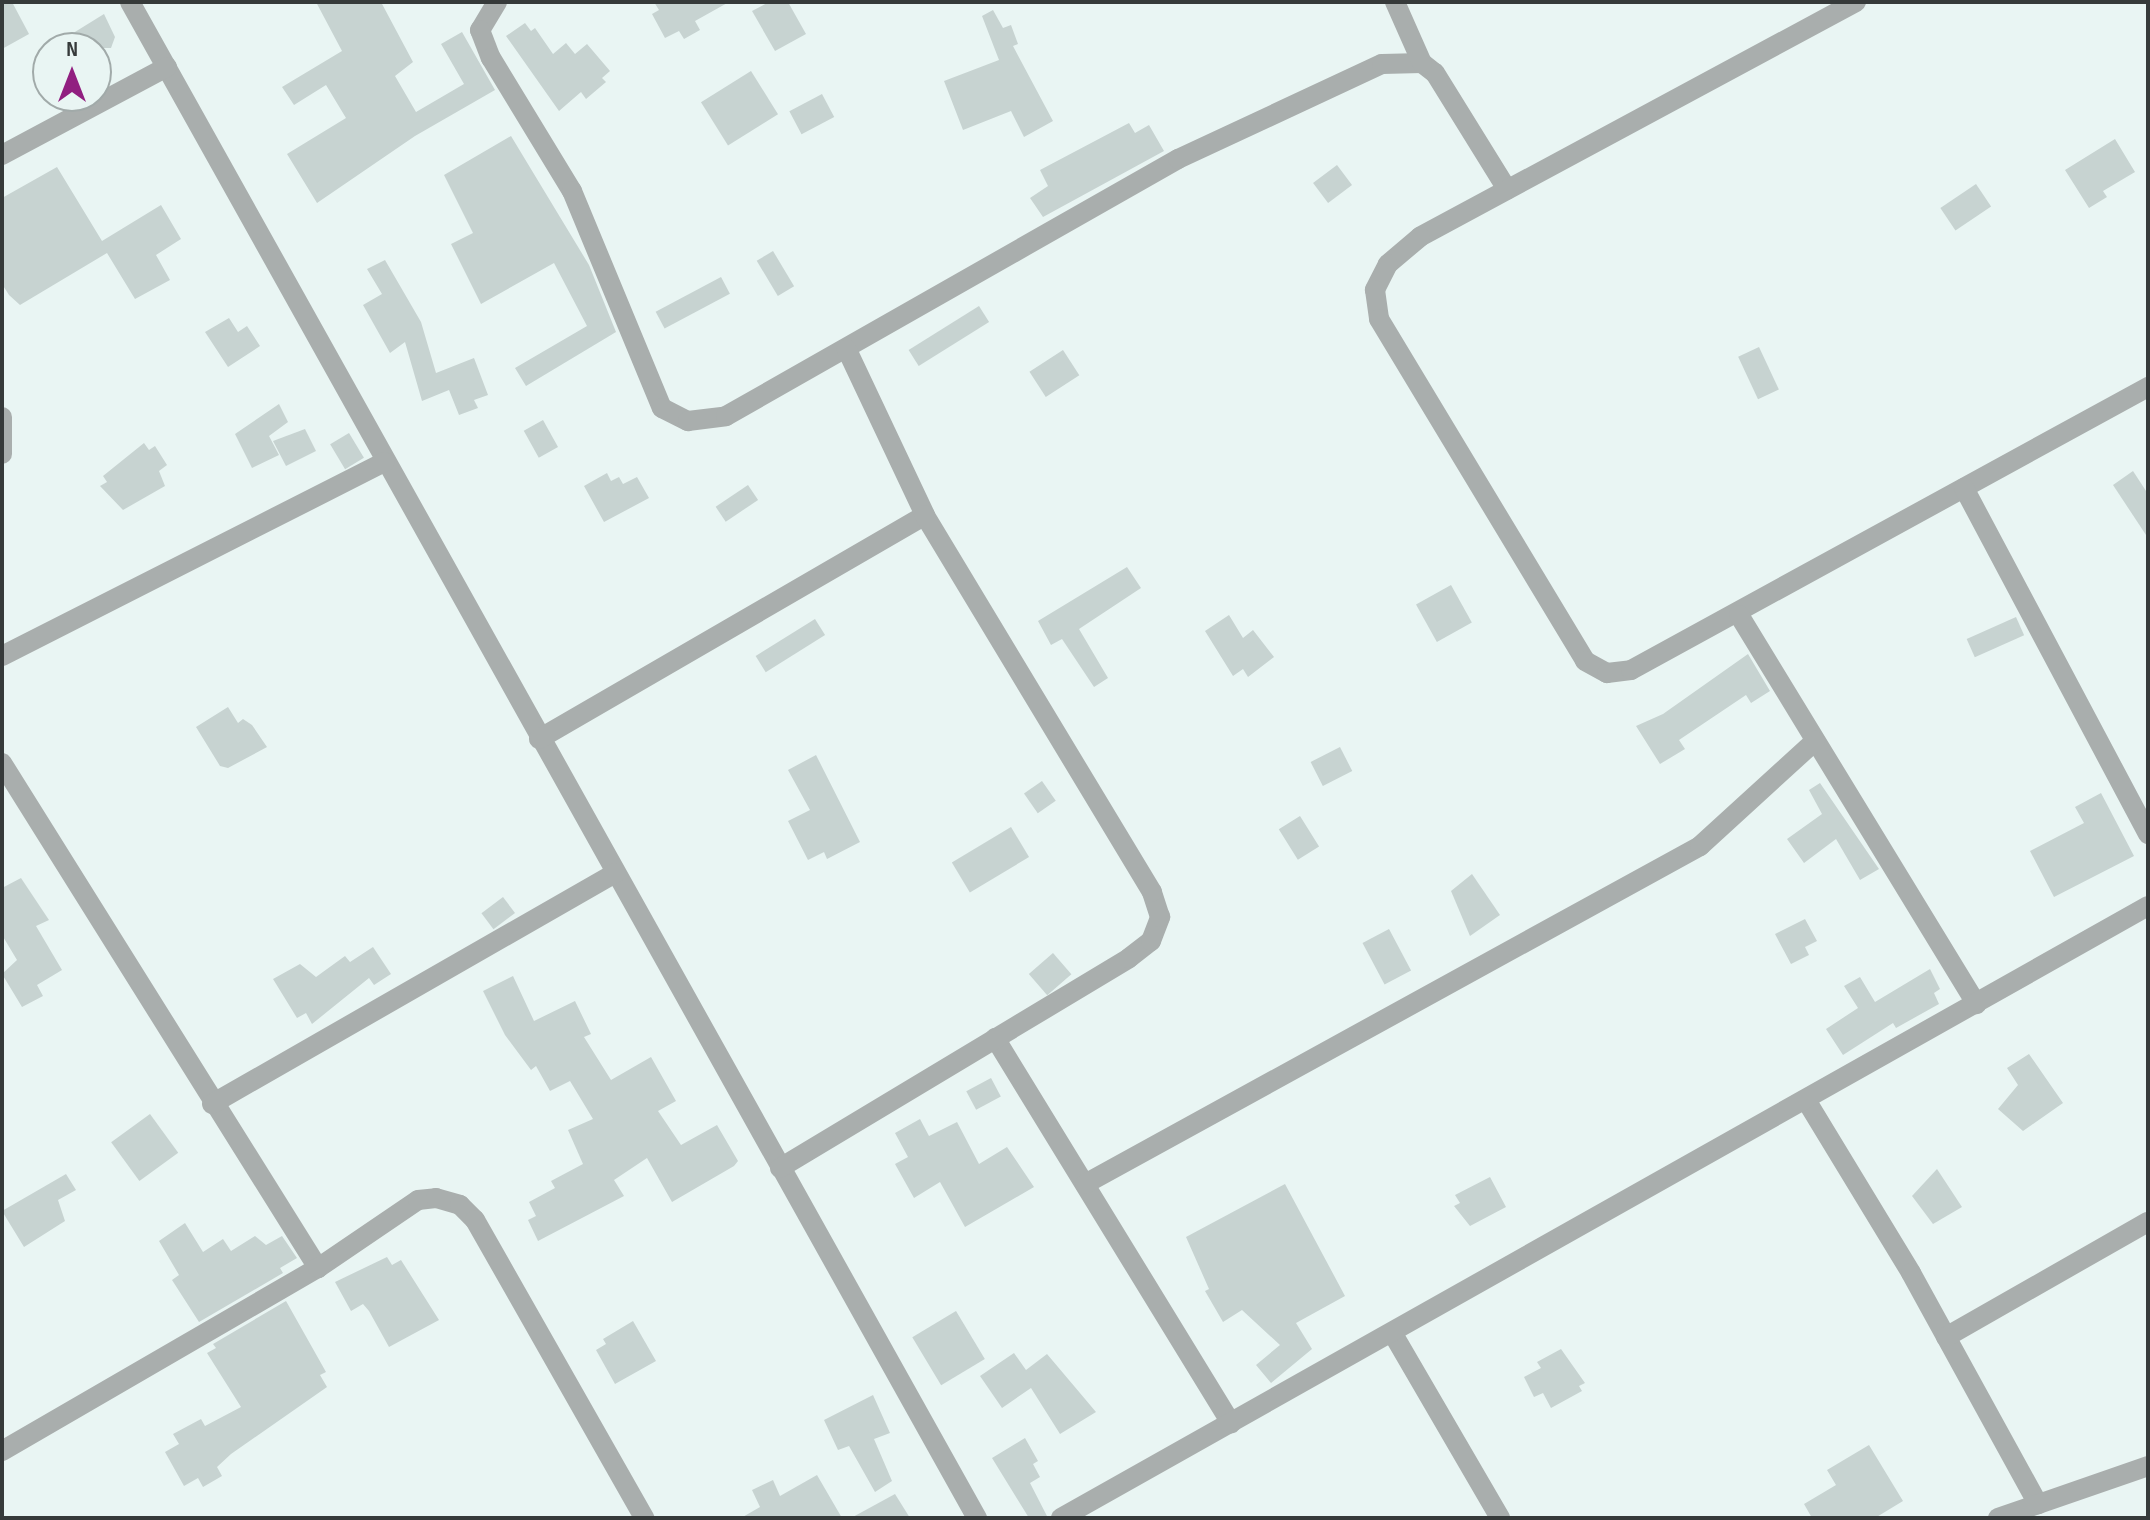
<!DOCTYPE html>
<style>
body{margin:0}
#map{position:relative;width:2150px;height:1520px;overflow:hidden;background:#e9f5f3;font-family:"Sofia Sans Condensed",sans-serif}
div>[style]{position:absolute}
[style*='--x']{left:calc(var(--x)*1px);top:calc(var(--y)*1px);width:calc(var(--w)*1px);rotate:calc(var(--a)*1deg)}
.building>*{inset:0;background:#c7d3d1;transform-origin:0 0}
.street>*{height:20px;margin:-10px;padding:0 10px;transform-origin:10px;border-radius:10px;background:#a9aead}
span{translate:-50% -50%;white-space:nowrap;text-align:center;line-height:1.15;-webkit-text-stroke:7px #e9f5f3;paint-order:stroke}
.frame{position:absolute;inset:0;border:4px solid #363a3a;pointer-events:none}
.north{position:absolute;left:32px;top:32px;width:80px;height:80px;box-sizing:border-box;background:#e9f5f3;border:2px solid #a1aaa9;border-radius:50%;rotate:0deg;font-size:22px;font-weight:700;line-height:32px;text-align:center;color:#363a3a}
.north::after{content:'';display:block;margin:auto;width:28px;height:36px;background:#911f80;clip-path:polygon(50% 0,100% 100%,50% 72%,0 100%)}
</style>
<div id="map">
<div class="building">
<div style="clip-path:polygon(2px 2px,12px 2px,29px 34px,2px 49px)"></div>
<div style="clip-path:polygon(316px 2px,381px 2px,413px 62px,395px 76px,416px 112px,464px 84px,441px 44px,462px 32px,495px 90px,415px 136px,317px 203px,287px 154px,346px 118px,326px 85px,294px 105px,282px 87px,342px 51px)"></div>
<div style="clip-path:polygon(654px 2px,729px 2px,695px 21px,700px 30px,684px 39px,679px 31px,665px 38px,652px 14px,659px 10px)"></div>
<div style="clip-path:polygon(769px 2px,788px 2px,806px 34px,775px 51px,752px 11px)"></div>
<div style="clip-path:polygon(993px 10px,1003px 28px,1011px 25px,1018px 44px,1013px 46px,1053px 121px,1024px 137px,1011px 111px,963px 130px,944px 81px,999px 60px,982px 16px)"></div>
<div style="clip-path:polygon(104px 14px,115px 37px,111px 48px,49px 48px)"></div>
<div style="clip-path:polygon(525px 23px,531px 31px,535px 28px,553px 54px,566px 43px,575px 54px,587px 44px,610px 71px,602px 78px,606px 82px,586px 99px,581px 92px,559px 111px,506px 36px)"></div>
<div style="left:751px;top:71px;width:51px;height:59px;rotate:58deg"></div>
<div style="left:822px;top:94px;width:26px;height:37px;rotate:62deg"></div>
<div style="clip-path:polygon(1129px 123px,1135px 133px,1149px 125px,1164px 151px,1043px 217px,1030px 198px,1048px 186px,1040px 170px)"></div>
<div style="clip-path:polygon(511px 136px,589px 265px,616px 332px,526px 386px,515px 368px,587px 326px,554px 263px,481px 304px,451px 244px,473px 233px,444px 175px)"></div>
<div style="clip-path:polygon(2115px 139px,2135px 172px,2103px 191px,2107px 197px,2089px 208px,2065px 170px)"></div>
<div style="left:1337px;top:165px;width:25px;height:30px;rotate:53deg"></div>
<div style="clip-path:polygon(57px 167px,102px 241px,161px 205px,181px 239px,156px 255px,170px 280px,135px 299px,107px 253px,20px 305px,9px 295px,2px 284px,2px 198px)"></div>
<div style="left:1976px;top:184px;width:27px;height:43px;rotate:56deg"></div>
<div style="left:773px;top:251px;width:41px;height:19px;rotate:59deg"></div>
<div style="clip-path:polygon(385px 260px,421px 322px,436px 373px,474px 358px,488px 395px,474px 400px,478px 408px,459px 415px,449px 390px,422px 401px,405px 342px,390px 353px,363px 305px,382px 294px,367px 269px)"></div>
<div style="left:721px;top:277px;width:19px;height:74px;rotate:62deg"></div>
<div style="left:979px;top:306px;width:19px;height:83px;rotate:58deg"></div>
<div style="clip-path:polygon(229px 318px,238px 332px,247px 326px,260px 346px,228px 367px,205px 332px)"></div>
<div style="left:1759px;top:347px;width:47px;height:23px;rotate:65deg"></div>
<div style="left:1063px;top:350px;width:30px;height:40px;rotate:57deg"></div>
<div style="clip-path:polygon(279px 404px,288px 422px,269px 436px,279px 455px,252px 468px,235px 434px)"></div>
<div style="left:543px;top:420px;width:31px;height:22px;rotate:61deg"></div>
<div style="clip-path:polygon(305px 429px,316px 451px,286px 466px,273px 441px)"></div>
<div style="left:349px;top:433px;width:29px;height:22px;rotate:59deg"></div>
<div style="clip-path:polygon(144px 443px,149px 450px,155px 446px,167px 465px,159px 471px,165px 486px,123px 510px,100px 486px,107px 482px,103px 476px)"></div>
<div style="clip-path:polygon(2133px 471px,2148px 494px,2148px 538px,2113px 485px)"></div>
<div style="clip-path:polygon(607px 473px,611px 481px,619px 477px,623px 484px,637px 477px,649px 498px,604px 522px,584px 486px)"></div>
<div style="left:748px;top:485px;width:18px;height:39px;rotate:56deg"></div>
<div style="clip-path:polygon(1127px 567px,1141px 588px,1079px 629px,1108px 678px,1094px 687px,1062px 639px,1051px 645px,1038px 621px)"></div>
<div style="left:1451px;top:585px;width:43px;height:40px;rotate:61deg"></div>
<div style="clip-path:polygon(1229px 615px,1243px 638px,1253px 630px,1274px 657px,1248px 677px,1243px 669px,1233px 676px,1205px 631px)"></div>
<div style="left:2016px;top:617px;width:20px;height:54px;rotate:66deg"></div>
<div style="left:815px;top:619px;width:19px;height:70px;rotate:58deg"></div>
<div style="clip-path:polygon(1748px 654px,1770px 691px,1751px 703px,1746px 695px,1679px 740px,1685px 749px,1660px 764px,1636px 726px,1663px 714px)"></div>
<div style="clip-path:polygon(228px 707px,238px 723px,243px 719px,252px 725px,267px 747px,228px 768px,220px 766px,196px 727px)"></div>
<div style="left:1340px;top:747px;width:27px;height:33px;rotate:63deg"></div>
<div style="clip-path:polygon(816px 755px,860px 842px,827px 859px,824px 852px,808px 860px,788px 821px,810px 810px,788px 770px)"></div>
<div style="left:1042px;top:781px;width:24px;height:22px;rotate:55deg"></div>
<div style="clip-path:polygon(1820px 783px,1879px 869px,1860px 880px,1836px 839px,1804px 863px,1787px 839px,1822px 814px,1809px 790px)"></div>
<div style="clip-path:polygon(2101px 793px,2134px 856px,2054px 897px,2030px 851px,2084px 823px,2075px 807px)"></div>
<div style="left:1300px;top:816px;width:36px;height:25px;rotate:58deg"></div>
<div style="left:1011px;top:827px;width:35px;height:69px;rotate:59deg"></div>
<div style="clip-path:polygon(1472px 874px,1500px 915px,1470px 936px,1451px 891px)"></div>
<div style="clip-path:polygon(21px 878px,49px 920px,36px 926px,62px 970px,37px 985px,43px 996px,22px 1007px,2px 974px,17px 960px,2px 935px,2px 888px)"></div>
<div style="left:503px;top:897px;width:20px;height:27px;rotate:53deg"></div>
<div style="clip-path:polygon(1805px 919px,1817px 941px,1805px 947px,1809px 955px,1791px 964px,1775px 934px)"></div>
<div style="left:1389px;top:929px;width:47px;height:30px;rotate:62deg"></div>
<div style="clip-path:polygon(373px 947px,391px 974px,374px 985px,369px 978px,312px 1024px,306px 1013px,297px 1018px,273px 979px,300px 964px,316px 977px,345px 956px,350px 962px)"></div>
<div style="left:1053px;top:953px;width:28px;height:32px;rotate:49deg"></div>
<div style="clip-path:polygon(1930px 969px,1940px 989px,1934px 993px,1939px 1004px,1896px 1028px,1893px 1023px,1843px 1055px,1826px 1029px,1858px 1008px,1844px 986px,1860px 977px,1875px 1002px)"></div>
<div style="clip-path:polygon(513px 976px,534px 1021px,575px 1001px,591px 1034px,584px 1037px,611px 1080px,651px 1057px,676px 1101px,658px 1111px,681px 1145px,717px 1125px,738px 1161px,734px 1166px,672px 1202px,647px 1158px,614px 1180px,624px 1196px,538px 1241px,528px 1220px,536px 1216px,529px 1202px,555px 1188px,551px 1181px,583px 1164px,568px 1130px,593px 1119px,570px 1081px,550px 1091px,536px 1066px,531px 1070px,505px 1035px,483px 991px)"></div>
<div style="clip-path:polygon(2029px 1054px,2063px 1103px,2023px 1131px,1998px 1109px,2018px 1085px,2007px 1068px)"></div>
<div style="left:991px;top:1078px;width:21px;height:28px;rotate:62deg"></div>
<div style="left:150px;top:1114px;width:48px;height:48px;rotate:54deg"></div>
<div style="clip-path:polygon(920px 1119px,929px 1136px,957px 1122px,979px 1164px,1007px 1147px,1034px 1187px,965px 1227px,940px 1182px,914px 1198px,895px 1164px,908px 1157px,895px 1133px)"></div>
<div style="clip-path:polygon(1937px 1169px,1962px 1207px,1933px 1224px,1912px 1196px)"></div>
<div style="clip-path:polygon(66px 1174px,76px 1190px,58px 1200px,65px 1221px,24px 1247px,2px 1211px)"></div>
<div style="clip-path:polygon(1490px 1177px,1506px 1207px,1470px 1226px,1454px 1206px,1460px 1203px,1455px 1195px)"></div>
<div style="clip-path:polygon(1285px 1184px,1345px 1296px,1296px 1323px,1312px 1349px,1271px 1383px,1256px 1365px,1280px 1345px,1242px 1310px,1223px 1322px,1205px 1291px,1209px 1289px,1186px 1237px)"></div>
<div style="clip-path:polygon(185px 1223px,203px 1252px,223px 1239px,231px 1251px,255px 1236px,266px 1245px,282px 1236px,297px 1258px,280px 1268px,283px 1273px,199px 1322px,172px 1280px,179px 1275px,159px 1241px)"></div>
<div style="clip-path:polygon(387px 1257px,392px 1265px,401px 1260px,439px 1320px,389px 1347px,369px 1311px,363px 1304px,351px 1311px,335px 1282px)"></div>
<div style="clip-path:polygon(286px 1301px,326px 1372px,320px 1375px,327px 1387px,231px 1454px,217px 1467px,222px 1476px,203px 1487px,198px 1478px,184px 1486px,165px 1452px,179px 1444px,173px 1434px,201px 1419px,205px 1426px,241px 1407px,207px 1353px,216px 1348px,213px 1344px)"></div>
<div style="left:956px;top:1311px;width:56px;height:51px;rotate:59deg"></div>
<div style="clip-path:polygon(633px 1321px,656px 1361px,615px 1384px,596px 1350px,606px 1344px,603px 1339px)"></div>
<div style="clip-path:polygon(1561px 1349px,1585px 1383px,1579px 1386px,1582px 1391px,1551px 1408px,1543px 1393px,1534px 1397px,1524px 1377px,1541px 1368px,1537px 1362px)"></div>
<div style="clip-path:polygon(1014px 1353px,1026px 1370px,1047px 1354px,1096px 1412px,1060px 1434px,1031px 1388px,1002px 1408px,980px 1376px)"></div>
<div style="clip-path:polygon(873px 1395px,890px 1433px,874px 1439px,892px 1481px,875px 1492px,849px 1446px,838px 1450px,824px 1420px)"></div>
<div style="clip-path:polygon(1025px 1438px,1038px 1461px,1033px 1464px,1040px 1477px,1030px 1483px,1048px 1518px,1029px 1518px,992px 1458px)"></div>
<div style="clip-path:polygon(1869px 1445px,1903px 1501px,1875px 1518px,1812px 1518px,1804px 1504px,1836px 1485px,1827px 1470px)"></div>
<div style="clip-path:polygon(817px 1475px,842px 1518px,741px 1518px,760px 1507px,752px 1490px,773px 1480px,780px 1496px)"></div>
<div style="clip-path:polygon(895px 1494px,910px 1518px,851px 1518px)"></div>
</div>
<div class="street">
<div style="--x:130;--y:2;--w:1737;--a:60.81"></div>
<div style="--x:497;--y:2;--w:33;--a:121"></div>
<div style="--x:480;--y:30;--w:30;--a:69"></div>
<div style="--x:491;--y:58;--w:156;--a:58.7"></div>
<div style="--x:572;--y:191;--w:235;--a:67.5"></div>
<div style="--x:662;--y:408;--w:29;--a:27"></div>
<div style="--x:688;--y:421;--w:38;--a:-7"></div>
<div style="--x:726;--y:416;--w:520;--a:-29.62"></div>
<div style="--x:1178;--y:159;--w:225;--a:-25"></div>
<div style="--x:1382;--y:64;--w:40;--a:-1.4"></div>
<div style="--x:1422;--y:63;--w:16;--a:38"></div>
<div style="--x:1435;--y:73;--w:137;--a:58.2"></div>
<div style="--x:1395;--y:2;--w:67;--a:66.1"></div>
<div style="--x:1856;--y:2;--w:495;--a:151.7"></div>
<div style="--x:1420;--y:237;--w:42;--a:139.8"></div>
<div style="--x:1388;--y:264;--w:29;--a:117"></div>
<div style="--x:1375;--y:290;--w:29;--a:82"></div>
<div style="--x:1379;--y:319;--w:399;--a:58.9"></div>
<div style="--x:1585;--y:661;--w:25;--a:29"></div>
<div style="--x:1607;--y:673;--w:24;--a:-7"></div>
<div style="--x:1631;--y:670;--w:589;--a:-28.7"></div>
<div style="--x:2;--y:155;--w:187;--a:-28.1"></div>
<div style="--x:2;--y:417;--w:37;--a:90"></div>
<div style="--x:1964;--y:488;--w:392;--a:62"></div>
<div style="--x:1739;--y:615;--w:456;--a:58.6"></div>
<div style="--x:2;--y:656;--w:429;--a:-26.9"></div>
<div style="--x:539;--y:739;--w:446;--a:-30.1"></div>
<div style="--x:925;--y:515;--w:183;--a:-115.3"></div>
<div style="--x:2;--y:763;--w:596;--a:57.96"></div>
<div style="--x:995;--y:1038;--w:452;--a:58.5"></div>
<div style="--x:1806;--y:1100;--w:202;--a:58.7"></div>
<div style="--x:1911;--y:1273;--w:264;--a:61.2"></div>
<div style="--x:212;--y:1104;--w:465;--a:-29.8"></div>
<div style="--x:780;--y:1168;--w:407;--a:-31"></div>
<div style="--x:1129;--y:958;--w:28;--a:-38"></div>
<div style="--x:1151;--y:941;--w:26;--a:-69"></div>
<div style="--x:1160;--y:917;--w:26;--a:-108"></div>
<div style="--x:1152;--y:892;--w:440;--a:-121.1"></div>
<div style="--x:1085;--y:1184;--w:702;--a:-28.79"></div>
<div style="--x:1700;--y:846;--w:156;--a:-42.4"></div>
<div style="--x:1393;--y:1334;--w:213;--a:59.8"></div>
<div style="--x:1946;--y:1337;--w:232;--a:-29.7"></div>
<div style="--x:2;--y:1451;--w:365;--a:-30.1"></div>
<div style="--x:318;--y:1268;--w:121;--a:-34.2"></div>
<div style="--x:418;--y:1200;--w:18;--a:-6"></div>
<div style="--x:436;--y:1198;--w:25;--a:16"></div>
<div style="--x:460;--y:1205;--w:21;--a:45"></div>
<div style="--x:475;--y:1220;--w:343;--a:60.4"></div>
<div style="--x:1061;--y:1518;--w:1247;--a:-29.38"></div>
<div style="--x:1998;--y:1518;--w:159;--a:-19.1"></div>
</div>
<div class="frame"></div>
<div class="north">N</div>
</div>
